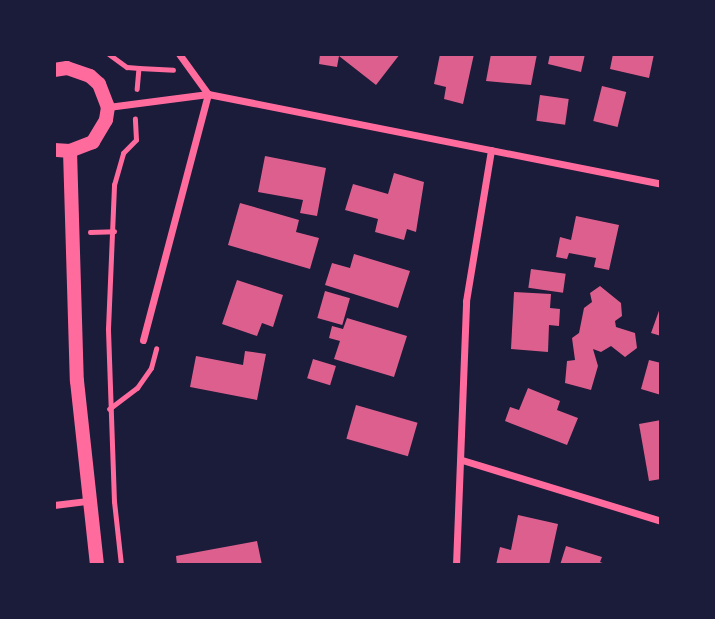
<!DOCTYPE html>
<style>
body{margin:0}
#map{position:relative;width:715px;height:619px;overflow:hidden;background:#1b1b3a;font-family:"Titillium Web",sans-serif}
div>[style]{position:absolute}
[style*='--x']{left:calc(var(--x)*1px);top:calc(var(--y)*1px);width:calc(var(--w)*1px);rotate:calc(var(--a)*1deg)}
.building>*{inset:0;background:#dd5f8e;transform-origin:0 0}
.path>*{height:4.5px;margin:-2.25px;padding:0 2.25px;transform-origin:2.25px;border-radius:2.25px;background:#ff6b9d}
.minor>*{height:7px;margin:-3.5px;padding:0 3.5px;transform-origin:3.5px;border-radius:3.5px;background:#ff6b9d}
.secondary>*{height:14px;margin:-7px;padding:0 7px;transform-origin:7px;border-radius:7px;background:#ff6b9d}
span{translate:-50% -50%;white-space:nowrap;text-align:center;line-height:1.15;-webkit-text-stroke:6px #1b1b3a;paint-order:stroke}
.frame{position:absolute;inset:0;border:56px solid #1b1b3a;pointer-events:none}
</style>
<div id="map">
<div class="building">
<div style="clip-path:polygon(320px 54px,400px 54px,376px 85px,339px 56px,337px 67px,319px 64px)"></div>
<div style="clip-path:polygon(440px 54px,474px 54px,463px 104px,444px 99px,446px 87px,434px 84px)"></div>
<div style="clip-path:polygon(491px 54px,537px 54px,531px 85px,486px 81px)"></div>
<div style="clip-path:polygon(550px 54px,585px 54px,581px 72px,548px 64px)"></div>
<div style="clip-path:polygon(613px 54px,654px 54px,649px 78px,610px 69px)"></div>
<div style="left:602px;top:86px;width:25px;height:36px;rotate:14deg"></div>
<div style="left:540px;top:95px;width:29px;height:26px;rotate:8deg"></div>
<div style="clip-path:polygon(265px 156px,326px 168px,317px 216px,300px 213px,303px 200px,258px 192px)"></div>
<div style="clip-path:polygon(394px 173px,424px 182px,416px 232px,407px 229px,404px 240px,375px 232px,378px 219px,345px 210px,353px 184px,388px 194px)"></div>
<div style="clip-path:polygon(240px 203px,299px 220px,296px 232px,319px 238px,310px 269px,228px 245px)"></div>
<div style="clip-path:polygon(576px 216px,619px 225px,609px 270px,594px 267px,596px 258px,569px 253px,567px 259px,556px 257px,560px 237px,571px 240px)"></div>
<div style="clip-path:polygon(354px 254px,410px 271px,398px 308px,325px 285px,332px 263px,350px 268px)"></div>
<div style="left:531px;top:269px;width:35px;height:19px;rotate:8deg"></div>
<div style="clip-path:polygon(237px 280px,283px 295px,273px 327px,262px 323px,257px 336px,222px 324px)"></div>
<div style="clip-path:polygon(600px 286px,621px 303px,622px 316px,615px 321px,616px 327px,635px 333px,637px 348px,625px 357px,611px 346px,601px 352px,593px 349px,598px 366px,591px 390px,565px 383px,567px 361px,575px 360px,572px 338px,579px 333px,584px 308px,592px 302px,590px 293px)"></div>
<div style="left:325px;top:291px;width:26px;height:28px;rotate:16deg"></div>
<div style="clip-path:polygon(514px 292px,551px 294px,550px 308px,560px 309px,559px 326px,549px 325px,548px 352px,511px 349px)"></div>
<div style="clip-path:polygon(660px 308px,661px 308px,661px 336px,651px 333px)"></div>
<div style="clip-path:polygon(347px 318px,407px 336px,394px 377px,334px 359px,340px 341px,329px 338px,332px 326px,343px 329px)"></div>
<div style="clip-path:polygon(245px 351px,266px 354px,257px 400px,190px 387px,196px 356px,243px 365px)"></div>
<div style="left:313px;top:359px;width:24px;height:20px;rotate:17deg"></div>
<div style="clip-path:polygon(649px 360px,661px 363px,661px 395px,641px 389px)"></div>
<div style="clip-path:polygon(528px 388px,560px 401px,557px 410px,578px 418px,567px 445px,505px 421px,510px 407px,519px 410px)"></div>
<div style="left:356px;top:405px;width:64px;height:35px;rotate:16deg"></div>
<div style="clip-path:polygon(661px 420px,661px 479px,649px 481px,639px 424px)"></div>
<div style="clip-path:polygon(518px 515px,558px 524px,549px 565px,496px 565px,500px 547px,511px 550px)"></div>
<div style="clip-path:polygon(257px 541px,262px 565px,177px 565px,176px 556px)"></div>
<div style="clip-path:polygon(566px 546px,602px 557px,600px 562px,608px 565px,560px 565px)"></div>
</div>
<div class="path">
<div style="--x:109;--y:54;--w:22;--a:36"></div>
<div style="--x:127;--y:67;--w:12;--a:5"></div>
<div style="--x:139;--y:68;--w:21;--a:95"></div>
<div style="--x:139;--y:68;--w:34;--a:3"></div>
<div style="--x:90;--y:232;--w:24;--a:-2"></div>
<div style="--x:109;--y:409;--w:35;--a:-37"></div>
<div style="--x:137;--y:388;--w:24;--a:-55"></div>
<div style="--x:151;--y:368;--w:20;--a:-75"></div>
<div style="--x:121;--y:565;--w:63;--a:-96.3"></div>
<div style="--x:114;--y:502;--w:173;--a:-92"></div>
<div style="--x:108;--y:329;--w:144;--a:-87.6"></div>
<div style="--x:114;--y:185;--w:33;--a:-74"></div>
<div style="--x:123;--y:153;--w:18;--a:-45"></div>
<div style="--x:136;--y:140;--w:21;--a:-93"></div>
</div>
<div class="minor">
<div style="--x:108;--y:107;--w:101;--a:-7.4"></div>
<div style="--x:208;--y:94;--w:462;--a:11.2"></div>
<div style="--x:143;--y:340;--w:254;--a:-75.2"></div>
<div style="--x:208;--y:94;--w:49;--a:-125.9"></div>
<div style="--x:462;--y:460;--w:208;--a:17"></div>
<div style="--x:54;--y:505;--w:34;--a:-7"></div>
<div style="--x:456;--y:565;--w:264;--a:-87.8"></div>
<div style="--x:466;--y:301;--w:153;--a:-80.6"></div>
</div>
<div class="secondary">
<div style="--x:54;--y:70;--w:13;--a:-9"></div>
<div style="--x:67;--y:68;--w:24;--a:19"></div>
<div style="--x:90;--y:76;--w:12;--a:42"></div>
<div style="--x:99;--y:84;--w:25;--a:69"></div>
<div style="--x:108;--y:107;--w:13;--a:99"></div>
<div style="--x:106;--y:120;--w:26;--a:121"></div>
<div style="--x:93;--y:142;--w:25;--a:159"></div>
<div style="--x:70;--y:151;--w:16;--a:-176"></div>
<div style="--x:70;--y:151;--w:230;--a:88.3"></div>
<div style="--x:77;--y:381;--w:185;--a:83.8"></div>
</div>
<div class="frame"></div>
</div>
